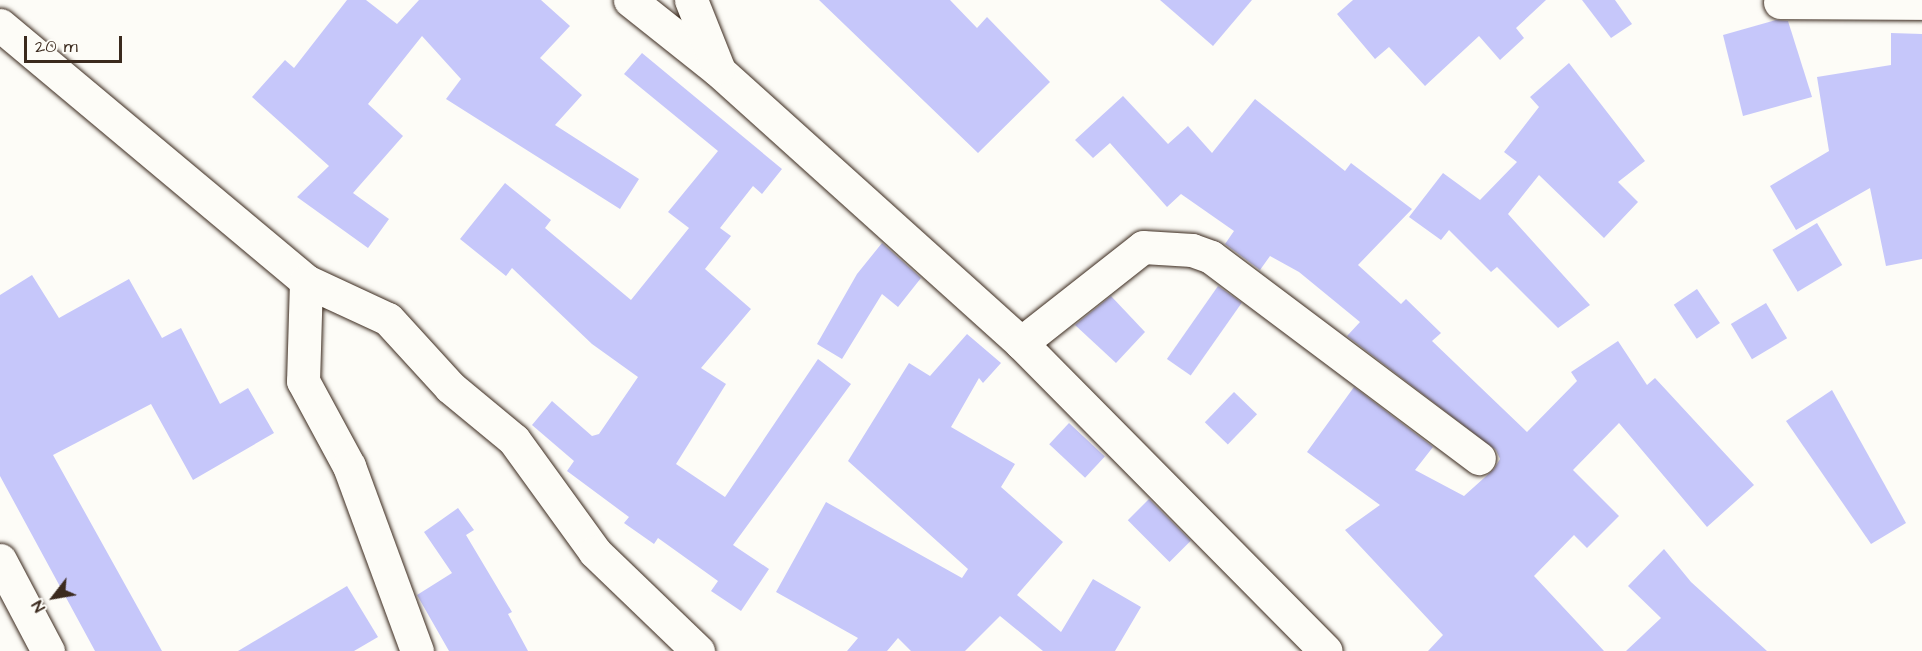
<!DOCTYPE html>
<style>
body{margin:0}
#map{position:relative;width:1922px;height:651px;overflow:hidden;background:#fdfcf7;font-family:"Architects Daughter",sans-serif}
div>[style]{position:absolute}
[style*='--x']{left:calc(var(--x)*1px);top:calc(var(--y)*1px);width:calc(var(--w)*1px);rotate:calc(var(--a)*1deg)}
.building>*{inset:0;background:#c6c7fa;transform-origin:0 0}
.roads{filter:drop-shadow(0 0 2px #3b2a1e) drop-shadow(0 0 2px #3b2a1e)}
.minor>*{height:33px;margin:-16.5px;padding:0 16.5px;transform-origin:16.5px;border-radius:16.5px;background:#fdfcf7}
span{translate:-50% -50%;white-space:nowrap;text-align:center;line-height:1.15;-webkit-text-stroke:6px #fdfcf7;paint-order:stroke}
.north{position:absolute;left:24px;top:567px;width:60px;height:60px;-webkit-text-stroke:4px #fdfcf7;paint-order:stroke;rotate:239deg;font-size:16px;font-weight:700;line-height:24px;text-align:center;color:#3b2a1e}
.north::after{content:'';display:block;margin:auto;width:21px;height:27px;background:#3b2a1e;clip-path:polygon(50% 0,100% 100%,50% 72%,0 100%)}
.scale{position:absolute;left:24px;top:36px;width:98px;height:27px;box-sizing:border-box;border:3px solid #3b2a1e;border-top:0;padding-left:8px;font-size:18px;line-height:21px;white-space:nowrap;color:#3b2a1e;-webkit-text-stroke:4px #fdfcf7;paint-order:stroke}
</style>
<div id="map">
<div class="building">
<div style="clip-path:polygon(347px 0,366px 0,397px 24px,419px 0,541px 0,570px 26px,540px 58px,582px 95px,555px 125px,639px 179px,620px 209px,446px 99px,461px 79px,422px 36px,368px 104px,403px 136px,353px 193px,389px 219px,368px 248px,297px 197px,329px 166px,252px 97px,285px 60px,294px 68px)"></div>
<div style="clip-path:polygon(819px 0,950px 0,977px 28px,987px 17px,1050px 82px,978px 153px)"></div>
<div style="clip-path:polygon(1160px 0,1252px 0,1213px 46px)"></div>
<div style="clip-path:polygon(1353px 0,1546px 0,1516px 28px,1524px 38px,1500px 60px,1479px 36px,1425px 86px,1389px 47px,1375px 59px,1337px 14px)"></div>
<div style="clip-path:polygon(1582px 0,1615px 0,1632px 24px,1611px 38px)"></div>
<div style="clip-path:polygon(1776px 20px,1788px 21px,1812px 97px,1743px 116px,1723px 35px)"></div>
<div style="clip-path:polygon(1891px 33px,1922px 34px,1922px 259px,1886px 266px,1870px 188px,1796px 230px,1770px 186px,1829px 151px,1817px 77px,1891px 65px)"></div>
<div style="clip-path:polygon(642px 53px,782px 169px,762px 194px,753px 186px,720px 228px,731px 236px,705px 269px,751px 309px,701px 368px,726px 384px,676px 464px,725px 497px,818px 359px,851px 384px,733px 545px,769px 569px,741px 611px,711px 591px,718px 581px,658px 538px,654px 544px,624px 523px,629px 517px,567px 471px,574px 461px,532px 425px,552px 401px,592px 436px,599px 434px,638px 377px,592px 344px,512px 268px,506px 276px,460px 239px,505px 183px,551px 220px,545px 228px,631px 300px,689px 228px,668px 212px,718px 151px,624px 74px)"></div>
<div style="clip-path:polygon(1569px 63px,1645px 161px,1618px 182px,1638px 202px,1604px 238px,1539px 175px,1508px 214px,1590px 305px,1558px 328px,1497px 267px,1491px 272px,1449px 230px,1441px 240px,1409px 217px,1443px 173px,1480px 200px,1517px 162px,1504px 152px,1539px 107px,1530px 97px)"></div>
<div style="clip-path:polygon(1123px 96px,1168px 144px,1188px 126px,1212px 153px,1255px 99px,1345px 171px,1351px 163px,1412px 209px,1358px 265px,1401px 304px,1406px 299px,1441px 333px,1432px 341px,1527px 432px,1577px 381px,1571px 372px,1618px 341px,1647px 385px,1655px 378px,1754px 485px,1707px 527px,1619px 423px,1573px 470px,1619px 516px,1587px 548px,1574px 535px,1534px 576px,1604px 651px,1428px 651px,1443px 635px,1345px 530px,1380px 505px,1307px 452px,1354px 387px,1433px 447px,1415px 470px,1464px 496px,1494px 469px,1500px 459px,1496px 450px,1347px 336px,1360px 322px,1299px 272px,1270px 256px,1260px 270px,1225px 244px,1234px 231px,1181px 194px,1167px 207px,1110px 143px,1093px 158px,1075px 140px)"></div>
<div style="left:1817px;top:223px;width:49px;height:52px;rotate:59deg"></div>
<div style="clip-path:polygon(882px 243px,921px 278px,898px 307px,882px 294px,842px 359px,817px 344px,857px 274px)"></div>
<div style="clip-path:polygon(32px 275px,59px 318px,129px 279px,162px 338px,181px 328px,220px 404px,248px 388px,274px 433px,193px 480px,151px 404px,53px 455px,162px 651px,95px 651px,0 476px,0 295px)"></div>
<div style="left:1218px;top:286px;width:29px;height:89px;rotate:35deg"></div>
<div style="left:1697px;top:289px;width:41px;height:28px;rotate:56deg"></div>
<div style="clip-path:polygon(1111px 296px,1145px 332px,1116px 363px,1075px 325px)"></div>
<div style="left:1766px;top:303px;width:41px;height:41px;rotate:59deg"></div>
<div style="clip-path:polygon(967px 334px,1001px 363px,983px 383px,979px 378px,951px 427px,1015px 464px,1001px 487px,1063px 542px,1017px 595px,1061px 632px,1093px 579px,1141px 607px,1115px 651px,1043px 651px,1000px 616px,965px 651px,911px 651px,898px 638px,887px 651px,847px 651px,858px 638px,776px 592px,826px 502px,962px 578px,968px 569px,848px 461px,909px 363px,930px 376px)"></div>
<div style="clip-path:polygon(1832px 390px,1906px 523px,1871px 544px,1786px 421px)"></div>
<div style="left:1234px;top:392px;width:32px;height:42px;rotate:44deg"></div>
<div style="left:1069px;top:423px;width:49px;height:29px;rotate:43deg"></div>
<div style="left:1149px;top:499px;width:59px;height:30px;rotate:45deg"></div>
<div style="clip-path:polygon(458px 508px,474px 530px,466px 535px,512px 612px,508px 614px,528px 651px,449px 651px,417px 595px,452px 573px,424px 532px)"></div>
<div style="clip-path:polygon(1664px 549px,1691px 582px,1767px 651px,1626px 651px,1661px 618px,1628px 586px)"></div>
<div style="clip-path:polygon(347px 586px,378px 637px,354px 651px,238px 651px)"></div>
</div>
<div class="roads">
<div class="minor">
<div style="--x:630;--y:0;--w:112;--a:38.5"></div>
<div style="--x:718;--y:70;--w:408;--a:42"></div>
<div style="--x:1021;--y:343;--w:433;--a:45.3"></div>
<div style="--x:691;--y:0;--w:73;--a:68.3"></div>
<div style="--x:1780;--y:2;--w:142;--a:0.4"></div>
<div style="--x:0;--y:25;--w:399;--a:39.9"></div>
<div style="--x:306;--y:281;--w:100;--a:91.7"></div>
<div style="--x:303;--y:381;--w:97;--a:61.6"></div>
<div style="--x:349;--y:466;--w:197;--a:69.8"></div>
<div style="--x:306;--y:281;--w:90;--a:24.9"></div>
<div style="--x:388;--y:319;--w:92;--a:47.6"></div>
<div style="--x:450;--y:387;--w:83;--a:39.6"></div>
<div style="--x:514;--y:440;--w:138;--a:54.1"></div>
<div style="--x:595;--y:552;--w:143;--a:43.9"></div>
<div style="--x:1021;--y:343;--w:155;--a:-38.2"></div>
<div style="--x:1143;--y:247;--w:49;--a:3.5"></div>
<div style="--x:1192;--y:250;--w:20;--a:20"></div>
<div style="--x:1211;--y:257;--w:335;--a:36.9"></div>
<div style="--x:0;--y:560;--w:103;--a:62.2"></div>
</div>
</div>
<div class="north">N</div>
<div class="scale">20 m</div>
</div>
